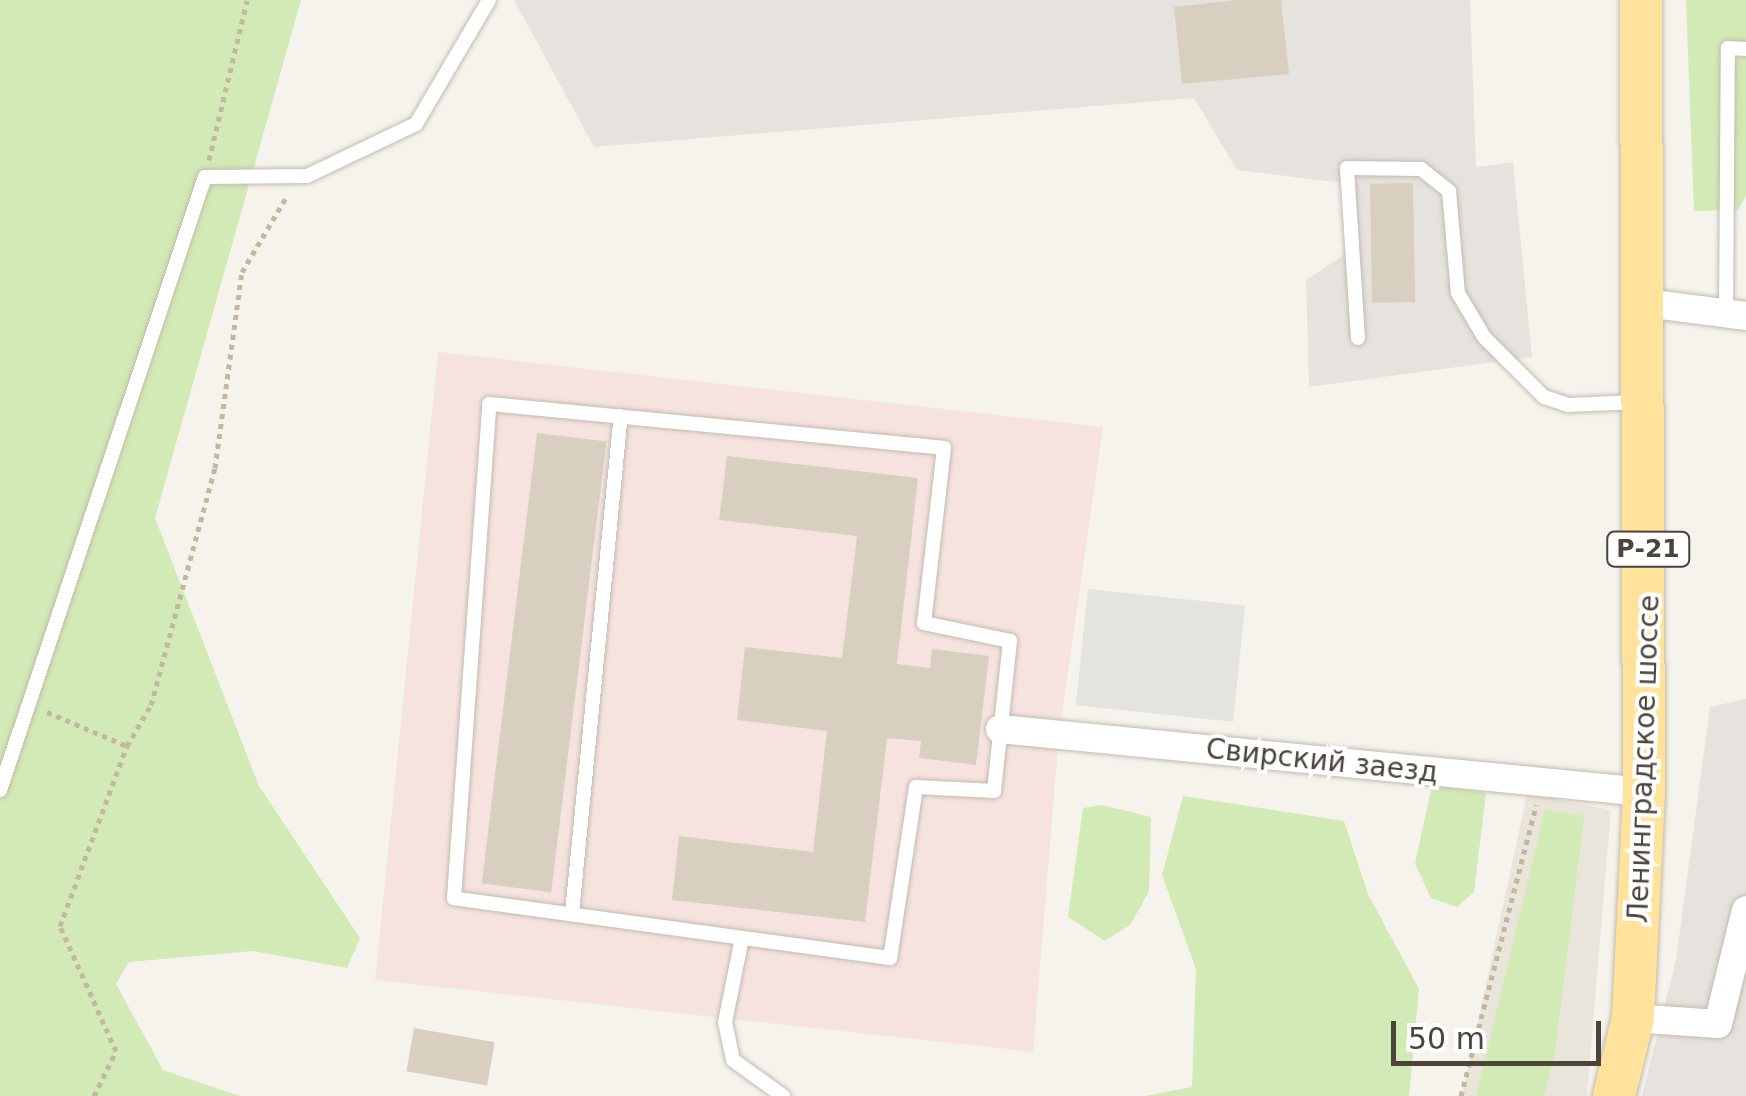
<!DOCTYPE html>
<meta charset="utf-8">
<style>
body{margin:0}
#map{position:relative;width:1746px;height:1096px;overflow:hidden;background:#f6f3ec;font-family:"DejaVu Sans",sans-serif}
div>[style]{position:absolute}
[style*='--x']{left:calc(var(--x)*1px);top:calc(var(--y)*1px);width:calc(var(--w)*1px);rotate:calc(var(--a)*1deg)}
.residential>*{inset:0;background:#eae5da}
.industrial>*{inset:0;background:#e6e2dd}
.medical>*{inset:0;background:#f6e3e0}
.green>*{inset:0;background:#d2eab5}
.parking>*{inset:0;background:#e5e3e0;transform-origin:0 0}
.building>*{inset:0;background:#d8cfc1;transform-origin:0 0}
.path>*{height:5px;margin-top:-2.5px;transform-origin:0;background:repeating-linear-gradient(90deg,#c4b79f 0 5px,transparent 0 10px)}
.roads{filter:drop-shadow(0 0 2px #c2bbae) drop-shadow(0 0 2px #c2bbae)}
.service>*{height:14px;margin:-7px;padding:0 7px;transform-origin:7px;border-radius:7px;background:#fff}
.minor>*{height:28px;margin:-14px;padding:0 14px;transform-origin:14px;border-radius:14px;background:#fff}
.primary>*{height:42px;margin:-21px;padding:0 21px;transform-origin:21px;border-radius:21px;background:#ffe39c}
span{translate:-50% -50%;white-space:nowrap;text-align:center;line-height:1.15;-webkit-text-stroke:8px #fff;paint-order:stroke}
.shield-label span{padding:2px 8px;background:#fff;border:2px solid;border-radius:8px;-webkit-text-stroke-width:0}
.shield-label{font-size:25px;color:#4b4439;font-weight:700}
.street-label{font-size:28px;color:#4b4439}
.scale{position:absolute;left:1391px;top:1021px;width:210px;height:45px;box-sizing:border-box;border:5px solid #4b4439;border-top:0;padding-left:12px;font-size:30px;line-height:35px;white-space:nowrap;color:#4b4439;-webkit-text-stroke:8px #fff;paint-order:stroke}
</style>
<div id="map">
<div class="residential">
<div style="clip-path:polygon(1527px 794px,1611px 810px,1587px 1096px,1462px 1096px)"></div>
</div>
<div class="industrial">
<div style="clip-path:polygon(514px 0,1470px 0,1476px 167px,1513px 162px,1532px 357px,1309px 387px,1306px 280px,1356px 247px,1352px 184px,1237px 170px,1194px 98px,594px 147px)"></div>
<div style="clip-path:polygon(1746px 699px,1746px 1096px,1642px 1096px,1676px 960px,1710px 707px)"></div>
</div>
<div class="medical">
<div style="clip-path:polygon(438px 352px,1103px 427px,1059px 735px,1033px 1052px,375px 980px)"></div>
</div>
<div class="green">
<div style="clip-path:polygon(0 0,301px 0,155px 518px,259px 786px,360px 938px,347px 968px,253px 951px,129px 962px,116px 984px,163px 1070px,240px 1096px,0 1096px)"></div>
<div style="clip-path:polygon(1686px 0,1746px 0,1746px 196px,1738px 210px,1694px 211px)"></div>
<div style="clip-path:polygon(1432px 785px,1486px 793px,1474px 892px,1457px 907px,1431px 898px,1415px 864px)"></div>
<div style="clip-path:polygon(1183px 796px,1344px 821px,1368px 894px,1419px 989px,1409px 1096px,1145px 1096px,1192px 1087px,1196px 969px,1162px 875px)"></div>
<div style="clip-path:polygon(1102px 805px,1151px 817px,1149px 891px,1131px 924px,1105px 941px,1068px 917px,1083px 808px)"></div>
<div style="clip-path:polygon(1545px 809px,1584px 816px,1555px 1053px,1544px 1096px,1476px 1096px)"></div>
</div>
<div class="parking">
<div style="left:1088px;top:589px;width:158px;height:117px;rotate:6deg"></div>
</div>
<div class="building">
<div style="clip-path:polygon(1236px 0,1281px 0,1289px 74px,1182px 84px,1174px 7px)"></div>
<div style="left:1413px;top:183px;width:119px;height:43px;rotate:89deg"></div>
<div style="left:537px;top:433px;width:70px;height:454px;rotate:7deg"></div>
<div style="clip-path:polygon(727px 456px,918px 478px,897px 664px,930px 668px,932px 649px,989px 656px,976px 765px,919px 758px,921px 741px,887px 738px,865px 922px,672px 900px,679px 836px,813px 852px,827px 731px,737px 720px,745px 647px,842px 658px,857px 536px,719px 520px)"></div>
<div style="left:414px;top:1028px;width:82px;height:44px;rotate:10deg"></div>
</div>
<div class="path">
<div style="--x:209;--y:160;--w:164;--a:-76.6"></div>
<div style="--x:47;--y:712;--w:87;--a:23"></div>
<div style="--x:94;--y:1096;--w:50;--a:-63.9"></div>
<div style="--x:116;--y:1051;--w:137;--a:-114.1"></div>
<div style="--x:60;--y:926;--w:192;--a:-69.6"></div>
<div style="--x:127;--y:746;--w:48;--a:-59.7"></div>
<div style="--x:151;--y:705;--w:245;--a:-74.9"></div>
<div style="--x:215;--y:468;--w:198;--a:-82.2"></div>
<div style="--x:242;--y:272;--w:88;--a:-59.4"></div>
<div style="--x:1461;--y:1096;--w:301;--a:-75.5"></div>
</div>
<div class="roads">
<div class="service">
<div style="--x:1726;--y:314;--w:266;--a:-89.6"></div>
<div style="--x:1728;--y:48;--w:18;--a:3"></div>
<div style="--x:1358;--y:338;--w:170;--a:-93.7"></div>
<div style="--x:1347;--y:168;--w:74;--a:0.8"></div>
<div style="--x:1421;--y:169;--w:36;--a:38"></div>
<div style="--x:1449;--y:191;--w:102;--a:85"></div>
<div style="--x:1458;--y:293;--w:51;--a:59.4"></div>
<div style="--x:1484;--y:337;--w:85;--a:45"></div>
<div style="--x:1544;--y:397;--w:25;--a:18"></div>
<div style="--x:1568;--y:405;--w:70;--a:-2.5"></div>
<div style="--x:489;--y:404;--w:457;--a:5.5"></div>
<div style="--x:944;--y:448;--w:176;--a:96.5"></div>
<div style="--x:924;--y:623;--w:88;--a:11.8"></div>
<div style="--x:1010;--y:641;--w:151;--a:96.1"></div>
<div style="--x:994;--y:791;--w:78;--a:-177.1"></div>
<div style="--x:916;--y:787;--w:173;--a:98.6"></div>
<div style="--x:890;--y:958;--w:440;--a:-172.2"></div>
<div style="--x:454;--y:898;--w:495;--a:-85.9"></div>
<div style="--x:0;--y:790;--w:646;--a:-71.51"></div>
<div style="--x:205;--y:177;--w:102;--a:-0.6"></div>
<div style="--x:307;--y:176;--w:121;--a:-25.5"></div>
<div style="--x:416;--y:124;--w:144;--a:-59.5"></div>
<div style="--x:572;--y:913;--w:499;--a:-84.4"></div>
<div style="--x:741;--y:943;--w:81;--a:101.4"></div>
<div style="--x:725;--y:1022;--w:39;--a:78"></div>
<div style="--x:733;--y:1060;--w:62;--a:35.8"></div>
</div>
<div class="minor">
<div style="--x:1645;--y:303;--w:102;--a:7.3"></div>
<div style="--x:1000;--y:729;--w:647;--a:5.59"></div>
<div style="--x:1633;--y:1018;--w:85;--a:4"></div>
<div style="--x:1718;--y:1024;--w:117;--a:-76.2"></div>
</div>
<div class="primary">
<div style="--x:1614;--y:1096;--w:80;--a:-76.3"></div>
<div style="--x:1633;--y:1018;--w:226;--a:-87.2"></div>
<div style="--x:1644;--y:792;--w:792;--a:-90.22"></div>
</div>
</div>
<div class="shield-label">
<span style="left:1648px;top:549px">Р-21</span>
</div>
<div class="street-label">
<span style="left:1644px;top:759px;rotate:-88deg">Ленинградское шоссе</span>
<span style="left:1322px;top:761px;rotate:6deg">Свирский заезд</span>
</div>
<div class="scale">50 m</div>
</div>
